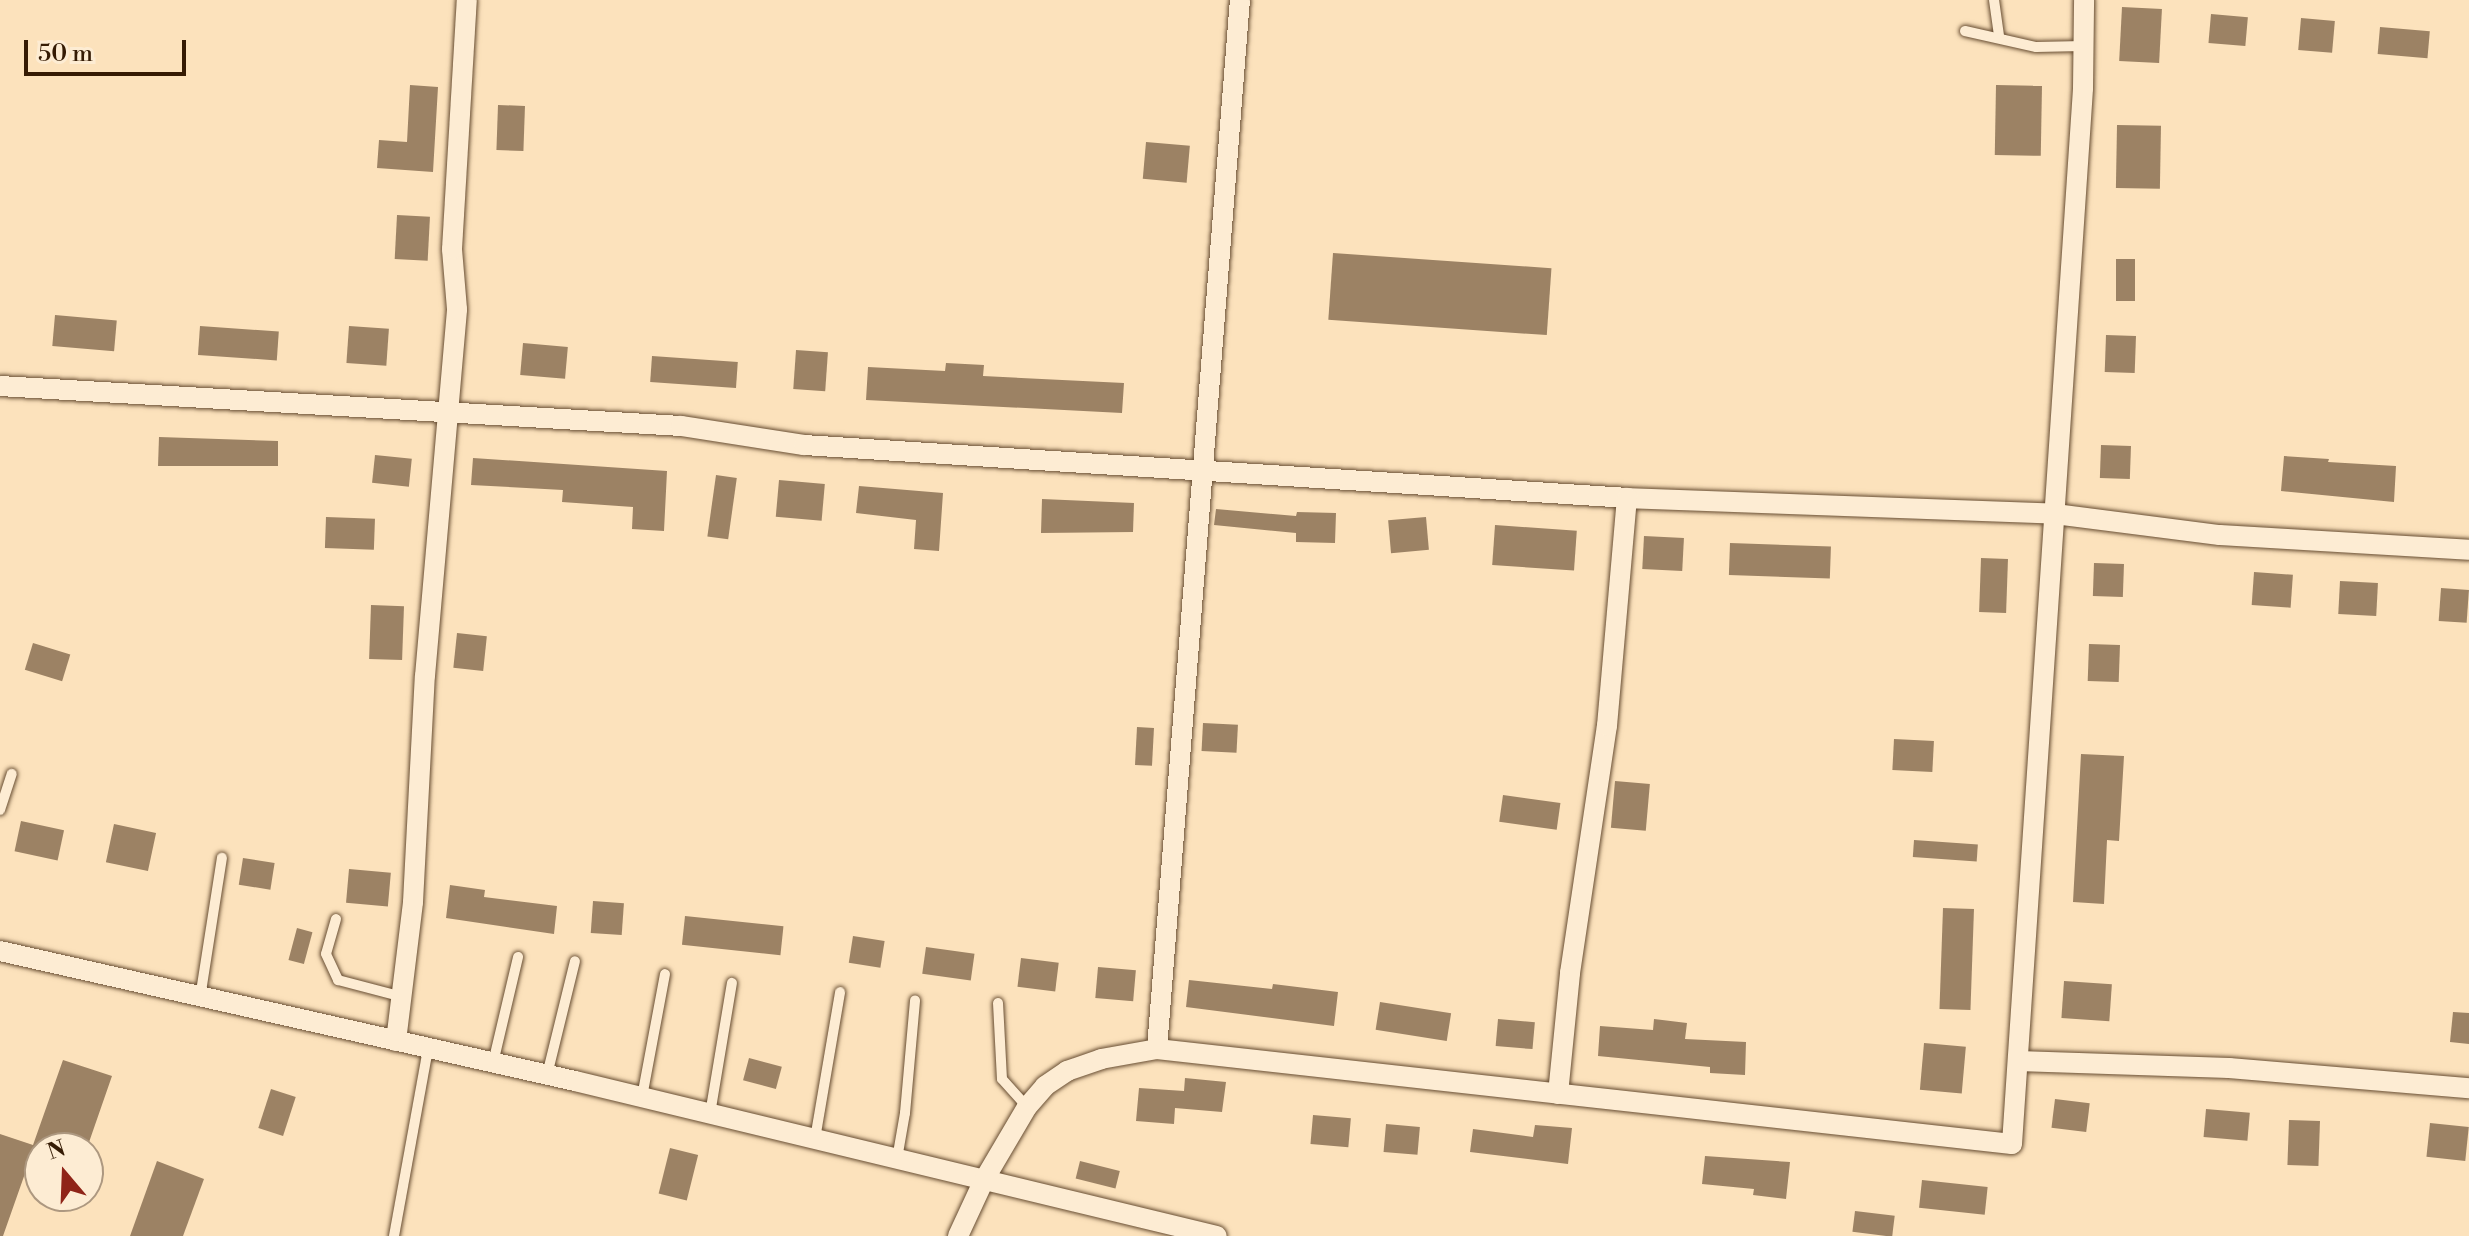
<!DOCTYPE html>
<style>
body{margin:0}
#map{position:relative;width:2469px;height:1236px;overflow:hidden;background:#fce2bc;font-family:"Libre Bodoni",serif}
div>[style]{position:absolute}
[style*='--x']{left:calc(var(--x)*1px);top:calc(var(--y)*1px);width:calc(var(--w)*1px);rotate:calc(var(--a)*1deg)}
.building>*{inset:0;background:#9c8264;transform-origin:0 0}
.roads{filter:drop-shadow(0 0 2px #674d32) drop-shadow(0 0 2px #674d32)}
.lane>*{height:10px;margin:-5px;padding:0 5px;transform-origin:5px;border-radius:5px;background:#fdecd3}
.street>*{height:20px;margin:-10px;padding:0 10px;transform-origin:10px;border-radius:10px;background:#fdecd3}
span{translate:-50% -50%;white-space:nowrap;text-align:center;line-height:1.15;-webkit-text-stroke:6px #fdecd3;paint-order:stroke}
.north{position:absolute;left:24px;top:1132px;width:80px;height:80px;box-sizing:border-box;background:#fdecd3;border:2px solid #ad9880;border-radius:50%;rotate:341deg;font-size:22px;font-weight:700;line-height:32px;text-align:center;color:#351b04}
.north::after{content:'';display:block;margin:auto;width:28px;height:36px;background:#8f2418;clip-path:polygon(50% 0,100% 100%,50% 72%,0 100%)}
.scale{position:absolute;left:24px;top:40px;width:162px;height:36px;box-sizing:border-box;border:4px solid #351b04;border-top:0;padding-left:10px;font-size:24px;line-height:28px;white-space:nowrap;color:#351b04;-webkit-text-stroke:6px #fdecd3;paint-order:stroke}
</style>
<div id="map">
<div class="building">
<div style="left:2122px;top:7px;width:40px;height:54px;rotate:3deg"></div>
<div style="left:2211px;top:14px;width:37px;height:29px;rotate:5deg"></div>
<div style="left:2301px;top:18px;width:34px;height:32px;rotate:5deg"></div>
<div style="left:2380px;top:27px;width:50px;height:27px;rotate:5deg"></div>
<div style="clip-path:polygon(410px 85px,438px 87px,433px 172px,377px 168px,379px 140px,407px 142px)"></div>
<div style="left:1996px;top:85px;width:46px;height:70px;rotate:1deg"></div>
<div style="left:498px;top:105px;width:27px;height:45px;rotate:2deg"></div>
<div style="left:2117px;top:125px;width:44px;height:63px;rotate:1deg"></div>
<div style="left:1146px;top:142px;width:44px;height:37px;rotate:5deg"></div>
<div style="left:397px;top:215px;width:33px;height:44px;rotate:3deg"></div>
<div style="left:1333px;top:253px;width:219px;height:67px;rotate:4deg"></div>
<div style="left:2116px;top:259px;width:19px;height:42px"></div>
<div style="left:55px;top:315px;width:62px;height:31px;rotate:5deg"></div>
<div style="left:200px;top:326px;width:79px;height:29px;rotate:4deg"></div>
<div style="left:349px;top:326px;width:40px;height:37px;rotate:4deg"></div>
<div style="left:2106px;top:335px;width:30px;height:37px;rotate:2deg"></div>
<div style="left:523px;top:343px;width:45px;height:32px;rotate:5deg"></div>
<div style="left:796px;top:350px;width:32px;height:39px;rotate:4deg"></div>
<div style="left:652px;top:356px;width:86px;height:26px;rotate:4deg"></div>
<div style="clip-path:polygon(946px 363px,984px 365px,983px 376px,1124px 383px,1122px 413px,866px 400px,868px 367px,945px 371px)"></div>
<div style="clip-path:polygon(159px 437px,278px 441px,278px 466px,158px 466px)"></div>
<div style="left:2101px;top:445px;width:30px;height:33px;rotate:2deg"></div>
<div style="left:375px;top:455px;width:37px;height:28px;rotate:6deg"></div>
<div style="clip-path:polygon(2284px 456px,2329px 459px,2328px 462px,2396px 466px,2394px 502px,2281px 491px)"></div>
<div style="clip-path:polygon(473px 458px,667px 471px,664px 531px,632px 529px,633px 507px,562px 502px,563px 490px,471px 485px)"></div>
<div style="left:716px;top:475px;width:21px;height:62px;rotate:8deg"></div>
<div style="left:779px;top:480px;width:46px;height:37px;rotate:5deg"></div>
<div style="clip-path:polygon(859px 486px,943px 493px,939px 551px,914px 549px,916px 520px,856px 513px)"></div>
<div style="clip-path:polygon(1042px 499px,1134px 503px,1133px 532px,1041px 533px)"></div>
<div style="clip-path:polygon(1216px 509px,1296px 516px,1297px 512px,1336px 513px,1335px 543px,1296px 542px,1296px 533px,1214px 525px)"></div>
<div style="left:326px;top:517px;width:49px;height:31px;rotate:2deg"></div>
<div style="left:1426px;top:517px;width:33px;height:38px;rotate:85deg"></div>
<div style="left:1495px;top:525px;width:82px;height:40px;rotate:4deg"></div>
<div style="left:1644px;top:536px;width:40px;height:33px;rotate:3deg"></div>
<div style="left:1730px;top:543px;width:101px;height:32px;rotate:2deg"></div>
<div style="left:1981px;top:558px;width:27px;height:54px;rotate:2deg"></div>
<div style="left:2094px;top:563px;width:30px;height:33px;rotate:2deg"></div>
<div style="left:2254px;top:572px;width:39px;height:33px;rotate:4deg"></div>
<div style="left:2340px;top:581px;width:38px;height:33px;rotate:3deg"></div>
<div style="left:2441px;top:588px;width:28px;height:33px;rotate:4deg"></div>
<div style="left:371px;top:605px;width:33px;height:54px;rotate:2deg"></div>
<div style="left:457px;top:633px;width:30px;height:35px;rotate:6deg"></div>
<div style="left:33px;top:643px;width:39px;height:28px;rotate:17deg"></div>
<div style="left:2089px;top:644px;width:31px;height:37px;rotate:2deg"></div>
<div style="left:1203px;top:723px;width:35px;height:28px;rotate:3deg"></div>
<div style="left:1137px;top:727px;width:17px;height:38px;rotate:3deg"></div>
<div style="left:1894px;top:739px;width:40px;height:31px;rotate:3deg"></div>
<div style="clip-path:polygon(2081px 754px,2124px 756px,2119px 841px,2107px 840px,2104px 904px,2073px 902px)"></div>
<div style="left:1615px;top:781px;width:35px;height:47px;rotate:5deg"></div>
<div style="left:1503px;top:795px;width:58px;height:27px;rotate:8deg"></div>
<div style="left:21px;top:821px;width:44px;height:31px;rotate:12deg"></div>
<div style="left:114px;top:824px;width:43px;height:39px;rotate:12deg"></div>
<div style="left:1914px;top:840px;width:64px;height:17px;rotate:4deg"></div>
<div style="left:243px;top:858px;width:32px;height:27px;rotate:9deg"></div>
<div style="left:349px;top:869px;width:42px;height:34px;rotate:5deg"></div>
<div style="clip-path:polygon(450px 885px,485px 890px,484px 897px,557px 906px,554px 934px,446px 918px)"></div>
<div style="left:593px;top:901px;width:31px;height:32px;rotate:4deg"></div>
<div style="left:1943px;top:908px;width:31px;height:101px;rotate:2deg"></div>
<div style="left:685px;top:916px;width:99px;height:29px;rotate:6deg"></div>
<div style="left:297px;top:928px;width:16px;height:33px;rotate:15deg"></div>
<div style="left:853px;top:936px;width:32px;height:27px;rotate:9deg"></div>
<div style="left:926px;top:947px;width:49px;height:27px;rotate:8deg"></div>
<div style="left:1021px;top:958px;width:38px;height:29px;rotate:7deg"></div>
<div style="left:1098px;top:967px;width:38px;height:31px;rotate:5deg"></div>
<div style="clip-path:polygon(1189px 980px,1272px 989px,1273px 984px,1338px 992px,1334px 1026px,1186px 1007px)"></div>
<div style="left:2064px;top:981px;width:48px;height:37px;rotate:4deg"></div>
<div style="left:1380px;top:1002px;width:72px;height:28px;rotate:9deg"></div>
<div style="clip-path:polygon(2453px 1012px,2469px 1013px,2469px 1044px,2450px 1042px)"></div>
<div style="left:1498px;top:1019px;width:37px;height:27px;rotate:5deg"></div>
<div style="clip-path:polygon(1654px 1019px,1687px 1023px,1685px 1039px,1746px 1042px,1745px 1075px,1710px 1073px,1710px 1067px,1598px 1056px,1600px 1026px,1653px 1030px)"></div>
<div style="left:1924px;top:1043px;width:42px;height:47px;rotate:5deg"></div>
<div style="left:749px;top:1058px;width:34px;height:23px;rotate:15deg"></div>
<div style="clip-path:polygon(63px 1060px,112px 1076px,87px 1148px,40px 1148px,40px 1169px,28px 1165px,3px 1236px,0 1236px,0 1134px,33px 1145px)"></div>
<div style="clip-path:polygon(1185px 1078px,1226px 1082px,1222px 1112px,1175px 1108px,1174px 1124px,1136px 1121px,1139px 1088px,1184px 1091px)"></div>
<div style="left:271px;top:1089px;width:26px;height:41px;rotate:18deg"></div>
<div style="left:2055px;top:1099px;width:35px;height:29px;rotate:7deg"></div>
<div style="left:2206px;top:1109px;width:44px;height:28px;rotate:5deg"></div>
<div style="left:1313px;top:1115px;width:38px;height:29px;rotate:5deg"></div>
<div style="left:2289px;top:1120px;width:31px;height:45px;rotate:2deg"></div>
<div style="left:2430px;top:1123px;width:39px;height:34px;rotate:6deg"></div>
<div style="left:1386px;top:1124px;width:34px;height:28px;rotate:5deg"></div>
<div style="clip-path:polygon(1535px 1125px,1572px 1128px,1568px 1164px,1470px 1152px,1473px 1129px,1533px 1137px)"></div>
<div style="left:670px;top:1148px;width:29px;height:47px;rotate:14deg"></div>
<div style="clip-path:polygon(1705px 1156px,1790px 1162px,1786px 1199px,1753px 1195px,1754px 1189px,1702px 1184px)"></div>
<div style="clip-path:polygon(157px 1161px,204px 1179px,183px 1236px,130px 1236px)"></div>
<div style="left:1080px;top:1161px;width:41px;height:18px;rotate:14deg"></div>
<div style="left:1922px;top:1180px;width:66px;height:28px;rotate:6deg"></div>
<div style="left:1855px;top:1211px;width:40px;height:21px;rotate:7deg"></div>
</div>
<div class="roads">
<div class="lane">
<div style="--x:1994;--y:0;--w:37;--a:82"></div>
<div style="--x:1965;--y:31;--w:73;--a:12.7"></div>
<div style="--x:2036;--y:47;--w:47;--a:-1.2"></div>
<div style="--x:0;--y:810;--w:38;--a:-72"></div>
<div style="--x:336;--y:919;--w:36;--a:106"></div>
<div style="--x:326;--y:954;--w:29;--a:65"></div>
<div style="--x:338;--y:980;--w:67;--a:14.7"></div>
<div style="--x:200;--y:998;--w:142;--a:-81.1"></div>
<div style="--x:998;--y:1003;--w:76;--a:87"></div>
<div style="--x:1002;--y:1079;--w:38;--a:48"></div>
<div style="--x:493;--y:1063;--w:109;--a:-76.7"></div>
<div style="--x:547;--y:1075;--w:117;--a:-76.2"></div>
<div style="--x:642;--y:1097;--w:125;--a:-79.4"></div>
<div style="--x:710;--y:1114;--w:133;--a:-80.5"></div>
<div style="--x:815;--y:1139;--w:149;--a:-80.3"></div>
<div style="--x:897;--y:1159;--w:47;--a:-80.1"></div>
<div style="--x:905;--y:1113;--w:113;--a:-84.9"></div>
<div style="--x:394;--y:1236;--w:191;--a:-79.7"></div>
</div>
<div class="street">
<div style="--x:0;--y:386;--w:682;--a:3.36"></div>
<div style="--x:681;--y:426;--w:124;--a:8.8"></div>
<div style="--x:804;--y:445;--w:825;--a:3.68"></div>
<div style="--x:1627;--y:498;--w:428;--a:2.1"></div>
<div style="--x:2055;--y:514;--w:166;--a:7.3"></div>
<div style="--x:2220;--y:535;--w:249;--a:3.4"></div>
<div style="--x:0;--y:951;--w:590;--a:12.74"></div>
<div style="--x:575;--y:1081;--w:660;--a:13.57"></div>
<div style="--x:396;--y:1041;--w:140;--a:-83"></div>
<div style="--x:413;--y:902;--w:226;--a:-87"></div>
<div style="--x:425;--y:676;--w:368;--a:-85"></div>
<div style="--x:457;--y:309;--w:60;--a:-94.8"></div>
<div style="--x:452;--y:249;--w:249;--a:-86.6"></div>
<div style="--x:1157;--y:1049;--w:1052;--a:-85.48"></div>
<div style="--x:2018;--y:1061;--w:211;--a:1.9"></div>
<div style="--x:2229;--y:1068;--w:241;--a:4.8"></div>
<div style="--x:1558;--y:1094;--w:122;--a:-84.3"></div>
<div style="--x:1570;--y:973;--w:250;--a:-81.5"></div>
<div style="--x:1607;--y:726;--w:229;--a:-85"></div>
<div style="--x:958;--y:1236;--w:62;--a:-65.1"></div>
<div style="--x:984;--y:1180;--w:85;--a:-59.5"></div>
<div style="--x:1027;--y:1107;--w:28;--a:-49"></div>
<div style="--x:1045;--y:1086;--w:27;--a:-34"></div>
<div style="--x:1067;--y:1071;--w:36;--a:-19"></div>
<div style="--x:1101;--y:1059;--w:57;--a:-10.1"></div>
<div style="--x:1157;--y:1049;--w:860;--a:6.34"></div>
<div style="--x:2012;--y:1144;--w:1058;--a:-86.15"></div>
<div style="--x:2083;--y:88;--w:88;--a:-89.3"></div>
</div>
</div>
<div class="north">N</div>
<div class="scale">50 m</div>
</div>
